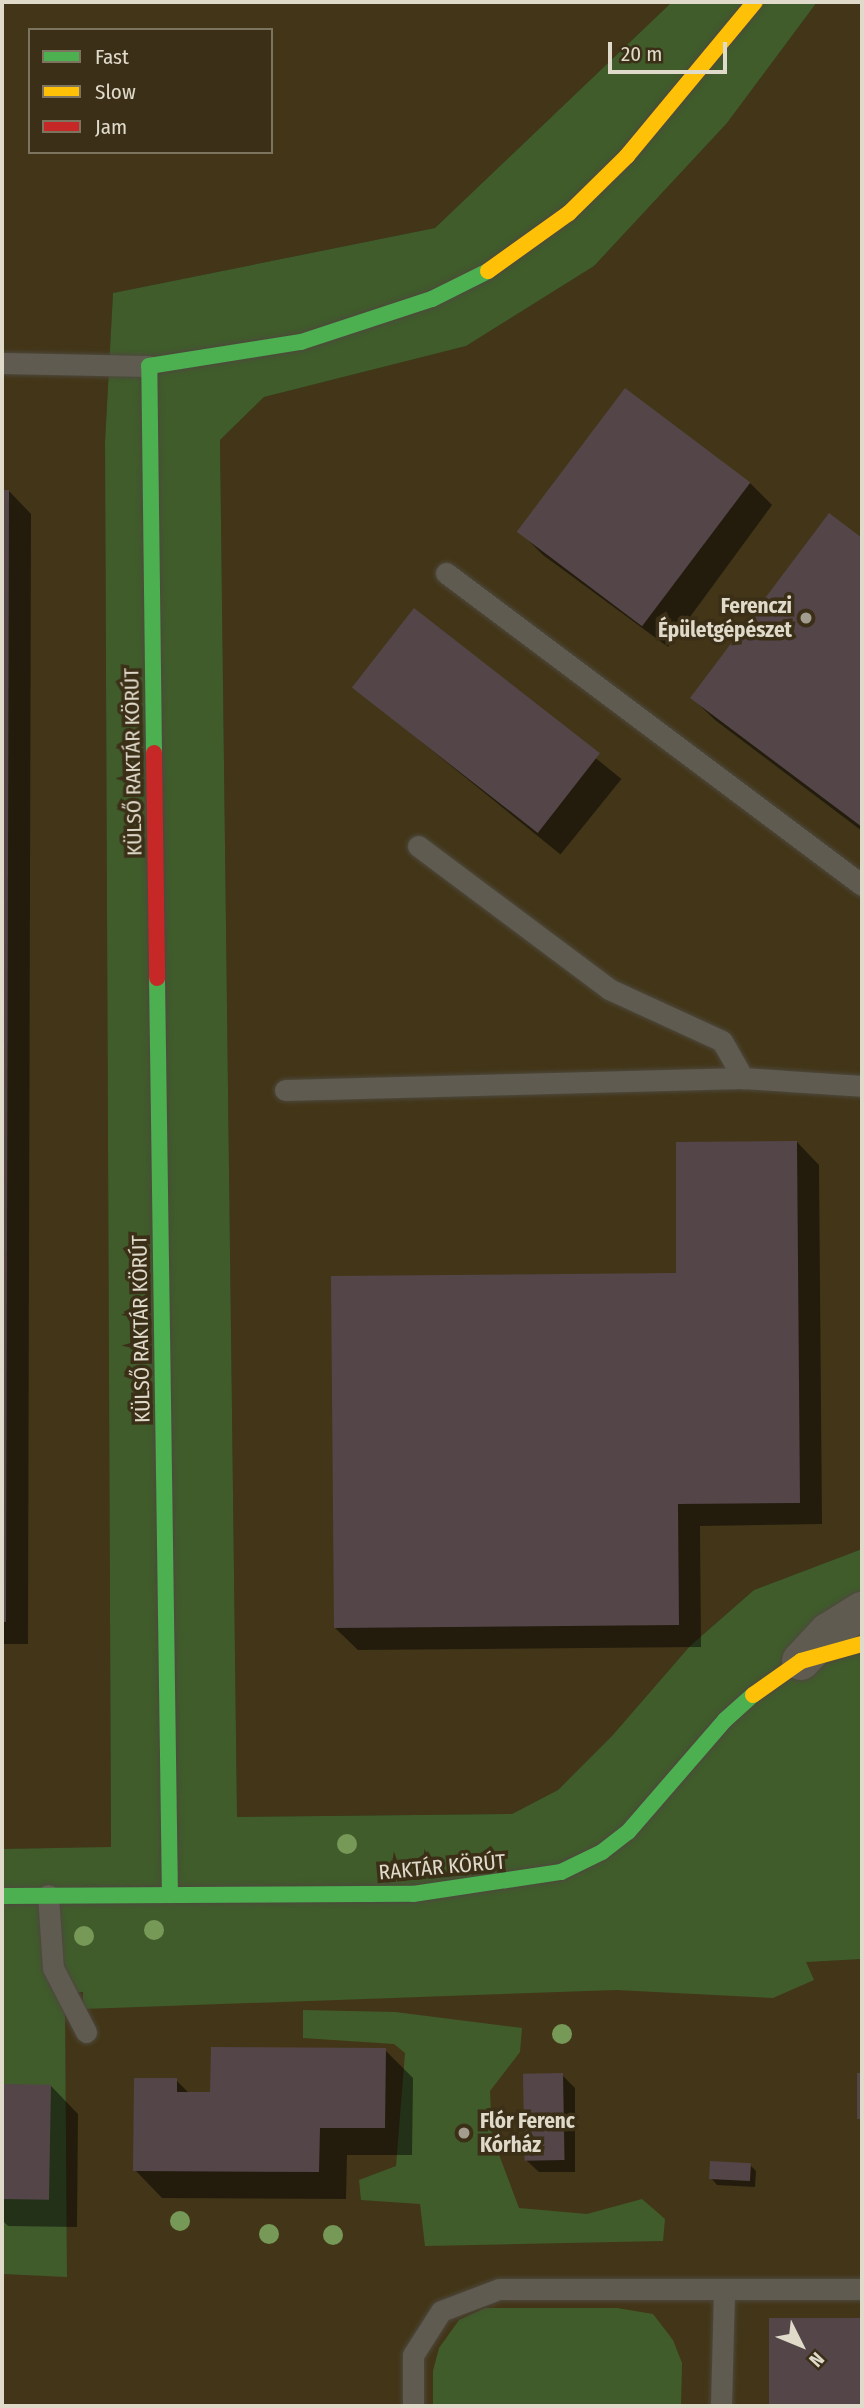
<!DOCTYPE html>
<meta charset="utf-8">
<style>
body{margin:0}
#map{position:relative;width:864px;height:2408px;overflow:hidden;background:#332c1f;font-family:"Fira Sans Condensed",sans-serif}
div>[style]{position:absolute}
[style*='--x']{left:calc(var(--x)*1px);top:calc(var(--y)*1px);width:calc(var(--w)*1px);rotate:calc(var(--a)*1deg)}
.built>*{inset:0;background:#433618}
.green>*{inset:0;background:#405c2b}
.shadow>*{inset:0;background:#0007;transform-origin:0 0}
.building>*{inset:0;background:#544549;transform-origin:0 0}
.roads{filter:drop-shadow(0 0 2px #4d483d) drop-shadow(0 0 2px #4d483d)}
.lane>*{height:21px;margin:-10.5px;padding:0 10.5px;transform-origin:10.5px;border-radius:10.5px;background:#5f5b50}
.street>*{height:38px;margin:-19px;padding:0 19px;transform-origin:19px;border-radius:19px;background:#5f5b50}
.fast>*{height:16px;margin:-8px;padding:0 8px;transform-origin:8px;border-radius:8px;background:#4caf50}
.slow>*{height:16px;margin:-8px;padding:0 8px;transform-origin:8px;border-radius:8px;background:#ffc107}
.jam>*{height:16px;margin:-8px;padding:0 8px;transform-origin:8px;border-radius:8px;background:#c62828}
.trees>*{width:20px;height:20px;margin:-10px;border-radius:50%;background:#769957}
.dots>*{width:19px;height:19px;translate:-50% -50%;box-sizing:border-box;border:4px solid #3b3017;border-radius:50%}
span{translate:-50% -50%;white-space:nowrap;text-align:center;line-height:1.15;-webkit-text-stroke:7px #3b3017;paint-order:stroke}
.poi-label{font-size:21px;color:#e0dacb;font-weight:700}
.right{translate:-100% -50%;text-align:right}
.left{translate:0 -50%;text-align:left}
.street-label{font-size:21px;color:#e0dacb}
.frame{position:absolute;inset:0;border:4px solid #e0dacb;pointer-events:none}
.legend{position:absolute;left:28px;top:28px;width:245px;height:126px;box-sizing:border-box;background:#3b3017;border:2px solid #7d745f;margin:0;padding:9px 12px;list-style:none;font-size:21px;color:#e0dacb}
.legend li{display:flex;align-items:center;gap:14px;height:35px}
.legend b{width:35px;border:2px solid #7d745f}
.north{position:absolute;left:766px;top:2310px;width:70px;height:70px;-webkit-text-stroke:5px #3b3017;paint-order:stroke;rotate:133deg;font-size:19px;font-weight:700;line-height:28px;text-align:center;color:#e0dacb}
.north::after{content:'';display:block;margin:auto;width:24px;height:32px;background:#e0dacb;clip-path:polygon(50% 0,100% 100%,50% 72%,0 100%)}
.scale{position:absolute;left:608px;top:42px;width:119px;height:32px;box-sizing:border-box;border:4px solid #e0dacb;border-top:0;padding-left:9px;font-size:21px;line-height:24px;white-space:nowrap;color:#e0dacb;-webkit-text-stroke:5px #3b3017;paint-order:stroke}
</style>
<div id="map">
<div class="built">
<div style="clip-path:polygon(evenodd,2px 2px,672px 2px,435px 228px,113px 293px,105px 442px,111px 1848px,2px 1849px,2px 2px,30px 30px,271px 30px,271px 152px,30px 152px,30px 30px)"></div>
<div style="clip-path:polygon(817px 2px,862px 2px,862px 1549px,754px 1590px,690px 1646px,612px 1736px,558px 1790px,512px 1814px,237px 1817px,220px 440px,264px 397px,466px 346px,594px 266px,727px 123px)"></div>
<div style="clip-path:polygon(862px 1959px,862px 2406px,2px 2406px,2px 2274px,67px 2276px,65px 1993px)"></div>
</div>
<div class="green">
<div style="clip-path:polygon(672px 2px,817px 2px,727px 123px,594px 266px,466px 346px,264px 397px,220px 440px,237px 1817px,512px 1814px,558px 1790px,612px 1736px,690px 1646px,754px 1590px,862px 1549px,862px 1959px,806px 1962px,814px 1980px,773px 1998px,616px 1990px,83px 2009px,83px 1992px,65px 1993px,67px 2277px,2px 2274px,2px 1849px,111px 1847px,105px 442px,113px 293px,435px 228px)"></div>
<div style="clip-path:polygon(303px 2010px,395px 2012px,522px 2028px,520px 2052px,490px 2091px,492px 2136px,519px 2208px,587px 2214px,642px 2199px,665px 2219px,663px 2241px,425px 2246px,420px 2204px,361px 2200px,359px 2180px,396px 2166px,405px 2053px,394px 2044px,303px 2038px)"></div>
<div style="clip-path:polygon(485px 2308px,617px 2308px,653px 2314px,673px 2340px,682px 2363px,681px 2406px,433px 2406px,433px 2371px,439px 2348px,459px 2320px)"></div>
</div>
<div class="shadow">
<div style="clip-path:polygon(750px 483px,772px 505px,668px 647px,543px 555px,521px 533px)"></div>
<div style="clip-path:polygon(2px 491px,9px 491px,31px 514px,28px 1644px,2px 1644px)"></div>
<div style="clip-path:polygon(830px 515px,862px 540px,862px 831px,715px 720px,692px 698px)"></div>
<div style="left:414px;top:611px;width:267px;height:97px;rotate:39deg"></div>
<div style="clip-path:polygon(797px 1142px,819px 1165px,822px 1524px,700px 1526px,701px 1647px,358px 1650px,335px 1628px,678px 1274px)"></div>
<div style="clip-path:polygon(385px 2050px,413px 2078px,412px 2155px,347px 2155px,346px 2199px,162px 2198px,135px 2170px,176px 2080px,190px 2094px,212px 2094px)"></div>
<div style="clip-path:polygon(562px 2075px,575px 2088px,575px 2172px,539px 2172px,526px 2160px)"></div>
<div style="clip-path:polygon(2px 2086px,51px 2086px,78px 2114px,77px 2227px,8px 2226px,2px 2220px)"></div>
<div style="clip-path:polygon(750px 2165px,756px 2171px,755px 2187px,717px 2185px,711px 2178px)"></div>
<div style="left:771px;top:2320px;width:91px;height:86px"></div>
</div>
<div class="building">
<div style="left:625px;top:388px;width:157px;height:180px;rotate:37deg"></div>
<div style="clip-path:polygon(2px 490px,9px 490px,6px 1622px,2px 1622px)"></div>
<div style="clip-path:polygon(829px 513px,862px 538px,862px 827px,690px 698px)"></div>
<div style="left:414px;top:608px;width:236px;height:101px;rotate:38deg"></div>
<div style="clip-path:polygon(797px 1141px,800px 1503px,678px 1504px,679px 1625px,334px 1628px,331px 1276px,676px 1273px,676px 1142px)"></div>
<div style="clip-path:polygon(211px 2047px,386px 2048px,385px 2128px,320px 2128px,319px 2172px,133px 2171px,134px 2078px,177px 2078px,177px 2092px,210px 2092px)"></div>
<div style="left:563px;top:2073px;width:87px;height:40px;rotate:89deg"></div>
<div style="left:857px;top:2073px;width:5px;height:46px"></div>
<div style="left:2px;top:2084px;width:49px;height:115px;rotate:1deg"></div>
<div style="left:710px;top:2161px;width:41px;height:18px;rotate:3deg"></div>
<div style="left:769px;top:2318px;width:93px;height:88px"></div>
</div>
<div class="roads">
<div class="lane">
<div style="--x:2;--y:363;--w:147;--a:1.2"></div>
<div style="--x:446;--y:573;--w:520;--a:36.87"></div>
<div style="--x:418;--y:846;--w:239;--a:36.8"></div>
<div style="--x:609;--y:989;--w:124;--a:24.7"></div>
<div style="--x:722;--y:1041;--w:43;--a:60.4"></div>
<div style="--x:285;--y:1090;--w:458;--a:-1.5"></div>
<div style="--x:743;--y:1078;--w:119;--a:3.8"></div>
<div style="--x:48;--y:1895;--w:73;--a:86.1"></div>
<div style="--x:53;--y:1968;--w:72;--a:62.7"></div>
<div style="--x:413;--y:2406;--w:51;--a:-90"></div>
<div style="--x:413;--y:2355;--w:52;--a:-57.5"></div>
<div style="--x:441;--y:2311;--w:62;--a:-20.8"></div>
<div style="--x:499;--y:2289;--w:363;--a:0"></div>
<div style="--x:721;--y:2406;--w:117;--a:-88.5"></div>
</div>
<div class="street">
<div style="--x:801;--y:1661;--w:40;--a:-47"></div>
<div style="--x:828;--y:1632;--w:40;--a:-32"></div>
</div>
<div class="fast">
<div style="--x:154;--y:753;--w:387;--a:-90.7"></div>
<div style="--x:149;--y:366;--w:154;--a:-9"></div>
<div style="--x:301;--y:342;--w:138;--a:-18.2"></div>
<div style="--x:432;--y:299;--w:63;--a:-26.6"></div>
<div style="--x:157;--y:978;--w:915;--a:89.19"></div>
<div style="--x:2;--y:1896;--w:411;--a:-0.3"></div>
<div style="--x:413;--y:1894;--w:150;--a:-8.5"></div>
<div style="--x:561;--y:1872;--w:46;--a:-26"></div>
<div style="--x:602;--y:1852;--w:33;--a:-38"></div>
<div style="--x:628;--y:1832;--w:148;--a:-49.1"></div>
<div style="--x:725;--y:1720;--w:38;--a:-42"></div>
</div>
<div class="slow">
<div style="--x:488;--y:271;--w:100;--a:-35.6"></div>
<div style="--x:569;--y:213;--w:81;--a:-44.5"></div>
<div style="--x:627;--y:156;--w:200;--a:-50.3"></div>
<div style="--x:753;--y:1695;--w:59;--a:-35.3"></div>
<div style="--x:801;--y:1661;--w:63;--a:-15.6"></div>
</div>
<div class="jam">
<div style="--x:154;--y:753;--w:225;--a:89.2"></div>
</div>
</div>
<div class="trees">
<div style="left:347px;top:1844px"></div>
<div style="left:154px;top:1930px"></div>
<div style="left:84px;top:1936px"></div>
<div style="left:562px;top:2034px"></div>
<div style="left:180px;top:2221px"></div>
<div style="left:269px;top:2234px"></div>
<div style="left:333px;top:2235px"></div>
</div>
<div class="dots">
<div style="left:806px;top:618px;background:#a39d8f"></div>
<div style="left:464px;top:2133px;background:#a39d8f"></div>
</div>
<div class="poi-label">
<span class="right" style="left:792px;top:618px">Ferenczi<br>Épületgépészet</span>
<span class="left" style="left:480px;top:2133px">Flór Ferenc<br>Kórház</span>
</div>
<div class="street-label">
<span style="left:133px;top:762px;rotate:-91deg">KÜLSŐ RAKTÁR KÖRÚT</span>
<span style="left:141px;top:1329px;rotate:-91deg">KÜLSŐ RAKTÁR KÖRÚT</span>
<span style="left:442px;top:1867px;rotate:-5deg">RAKTÁR KÖRÚT</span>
</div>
<div class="frame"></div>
<ul class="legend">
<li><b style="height:9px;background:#4caf50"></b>Fast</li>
<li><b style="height:9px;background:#ffc107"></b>Slow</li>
<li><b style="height:9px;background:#c62828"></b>Jam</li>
</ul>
<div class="north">N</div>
<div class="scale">20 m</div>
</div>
